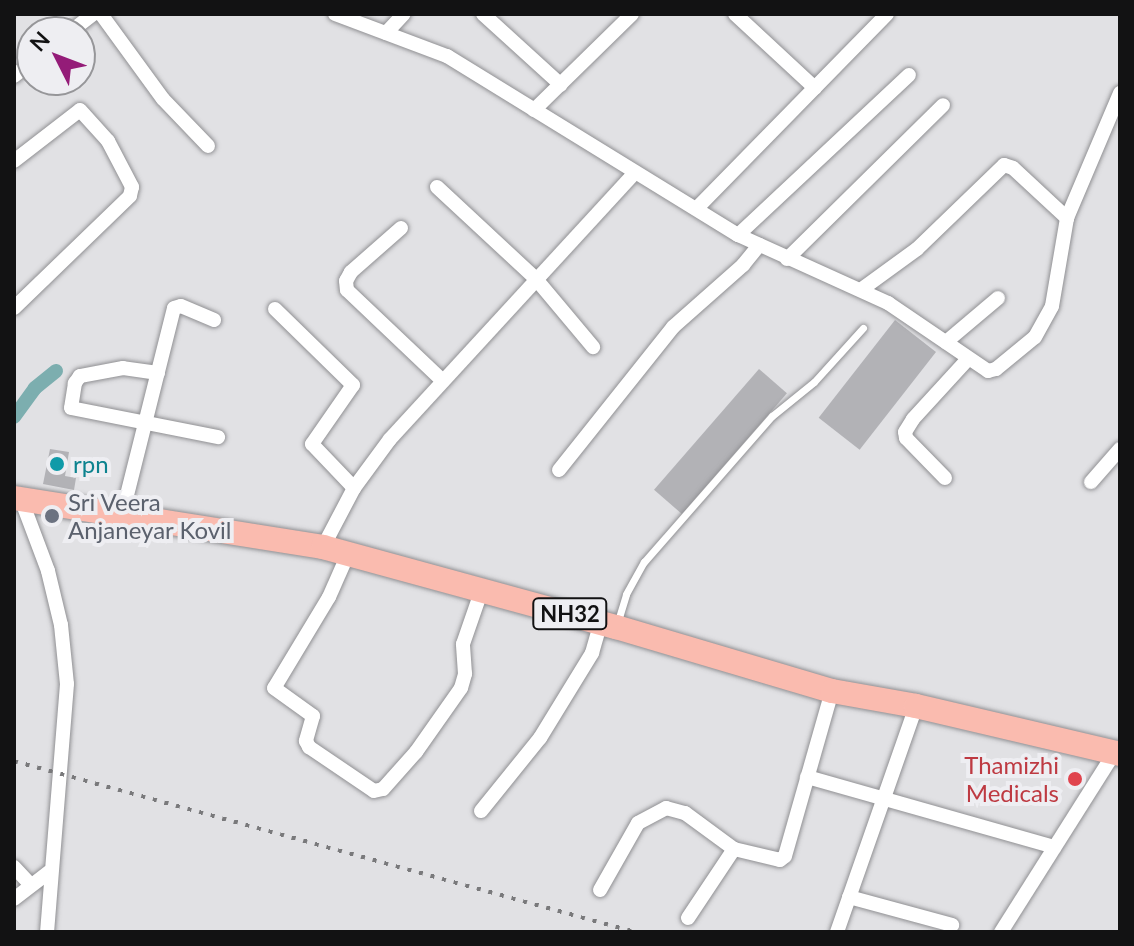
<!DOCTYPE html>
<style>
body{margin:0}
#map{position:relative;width:1134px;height:946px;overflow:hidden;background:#e1e1e4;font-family:Lato,sans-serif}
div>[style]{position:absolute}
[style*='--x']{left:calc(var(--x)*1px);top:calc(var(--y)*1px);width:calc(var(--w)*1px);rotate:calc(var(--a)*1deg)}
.canal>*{height:14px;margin:-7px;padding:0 7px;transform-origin:7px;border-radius:7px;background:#7caeaf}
.building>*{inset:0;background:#b2b2b6;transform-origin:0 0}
.roads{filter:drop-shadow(0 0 2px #909093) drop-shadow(0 0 2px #909093)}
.service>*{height:7px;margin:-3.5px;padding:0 3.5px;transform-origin:3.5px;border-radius:3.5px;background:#fff}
.minor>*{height:14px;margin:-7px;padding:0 7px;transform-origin:7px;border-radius:7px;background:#fff}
.trunk>*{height:24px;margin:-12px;padding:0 12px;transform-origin:12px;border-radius:12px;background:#fabbaf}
.rail>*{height:4px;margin-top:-2px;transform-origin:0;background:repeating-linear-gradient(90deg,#79797b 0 4px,transparent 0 12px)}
.dots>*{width:22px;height:22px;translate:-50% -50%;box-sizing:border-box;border:4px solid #eeeef2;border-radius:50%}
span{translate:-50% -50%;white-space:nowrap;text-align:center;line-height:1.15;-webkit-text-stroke:8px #eeeef2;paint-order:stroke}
.shield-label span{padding:2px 6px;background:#eeeef2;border:2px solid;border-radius:6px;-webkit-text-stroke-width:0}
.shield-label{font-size:22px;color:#121213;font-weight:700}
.culture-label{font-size:24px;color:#0d838f}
.left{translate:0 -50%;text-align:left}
.worship-label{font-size:24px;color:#5b616d}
.health-label{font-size:24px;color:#be3a42}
.right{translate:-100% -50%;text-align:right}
.frame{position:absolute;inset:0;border:16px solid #121213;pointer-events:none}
.north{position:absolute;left:16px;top:16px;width:80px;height:80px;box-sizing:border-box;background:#eeeef2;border:2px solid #969699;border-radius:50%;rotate:312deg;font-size:22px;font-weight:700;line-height:32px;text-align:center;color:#121213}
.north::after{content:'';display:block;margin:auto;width:28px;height:36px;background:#941c78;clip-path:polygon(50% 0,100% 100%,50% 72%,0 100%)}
</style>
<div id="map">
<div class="canal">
<div style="--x:14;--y:417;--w:36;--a:-54"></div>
<div style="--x:35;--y:388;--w:27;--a:-39"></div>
</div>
<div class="building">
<div style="left:895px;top:320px;width:52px;height:124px;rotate:38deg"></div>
<div style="left:759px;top:369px;width:37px;height:160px;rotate:41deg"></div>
<div style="clip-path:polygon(50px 449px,69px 452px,65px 476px,76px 478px,74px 490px,43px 484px)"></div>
</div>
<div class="roads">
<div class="service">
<div style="--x:617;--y:624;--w:31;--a:-73"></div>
<div style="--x:626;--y:594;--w:37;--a:-61"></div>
<div style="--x:644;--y:562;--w:194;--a:-48.8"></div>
<div style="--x:772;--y:416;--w:54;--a:-39"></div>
<div style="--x:814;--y:382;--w:73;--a:-47.8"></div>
</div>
<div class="minor">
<div style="--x:101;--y:14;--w:105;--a:53.9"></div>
<div style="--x:163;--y:99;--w:65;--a:46.2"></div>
<div style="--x:335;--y:14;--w:120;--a:20.6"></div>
<div style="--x:447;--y:56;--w:342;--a:31.6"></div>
<div style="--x:738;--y:235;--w:165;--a:24.4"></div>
<div style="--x:888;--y:303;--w:121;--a:34.2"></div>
<div style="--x:988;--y:371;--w:8;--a:-14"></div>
<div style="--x:996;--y:369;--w:50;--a:-39.4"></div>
<div style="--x:1035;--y:337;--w:35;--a:-61"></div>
<div style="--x:1052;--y:306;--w:89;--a:-80.3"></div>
<div style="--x:1067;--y:218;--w:136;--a:-67"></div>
<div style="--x:483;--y:14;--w:105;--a:42.3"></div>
<div style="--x:735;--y:14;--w:109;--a:42.8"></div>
<div style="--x:70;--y:32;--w:29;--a:-38"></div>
<div style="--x:386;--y:33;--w:26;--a:-47"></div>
<div style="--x:14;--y:76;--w:23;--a:-38"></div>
<div style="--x:534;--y:110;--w:137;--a:-44.4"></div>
<div style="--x:14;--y:161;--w:83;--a:-37.7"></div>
<div style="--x:80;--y:110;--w:42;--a:47.9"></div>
<div style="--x:108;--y:141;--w:52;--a:62.4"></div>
<div style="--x:132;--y:187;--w:9;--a:103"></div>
<div style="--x:130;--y:196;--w:161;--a:136"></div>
<div style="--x:437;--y:187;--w:135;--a:42.9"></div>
<div style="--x:536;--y:279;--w:89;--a:50"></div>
<div style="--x:698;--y:207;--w:270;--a:-45.6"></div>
<div style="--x:401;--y:228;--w:67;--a:138.7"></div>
<div style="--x:351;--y:272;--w:10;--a:119"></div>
<div style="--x:346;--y:281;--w:9;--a:84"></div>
<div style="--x:347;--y:290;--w:132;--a:43.5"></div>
<div style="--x:738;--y:235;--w:234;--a:-43.1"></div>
<div style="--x:787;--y:259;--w:219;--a:-44.6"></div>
<div style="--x:862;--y:289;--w:68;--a:-36"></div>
<div style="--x:917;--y:249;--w:121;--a:-44"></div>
<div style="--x:1004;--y:165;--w:9;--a:18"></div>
<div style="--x:1013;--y:168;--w:74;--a:42.8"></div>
<div style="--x:275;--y:309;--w:109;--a:44.3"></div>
<div style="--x:353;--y:385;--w:72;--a:124.8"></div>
<div style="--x:312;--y:444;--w:61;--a:46.3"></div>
<div style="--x:946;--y:342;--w:68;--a:-40.2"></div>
<div style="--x:158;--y:373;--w:35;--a:-172"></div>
<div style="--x:123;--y:368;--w:44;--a:169.5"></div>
<div style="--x:80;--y:376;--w:9;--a:126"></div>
<div style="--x:75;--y:383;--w:25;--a:99"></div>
<div style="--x:71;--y:408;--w:150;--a:11.2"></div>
<div style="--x:559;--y:470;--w:183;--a:-51.4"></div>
<div style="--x:673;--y:327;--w:94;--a:-41.5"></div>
<div style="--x:743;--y:265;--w:26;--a:-51"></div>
<div style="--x:945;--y:478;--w:56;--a:-134.3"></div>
<div style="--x:906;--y:438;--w:6;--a:-99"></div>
<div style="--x:905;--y:432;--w:15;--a:-58"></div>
<div style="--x:913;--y:419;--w:81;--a:-47.5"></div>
<div style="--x:1091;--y:482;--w:44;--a:-48.7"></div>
<div style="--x:21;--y:499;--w:77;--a:69.4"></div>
<div style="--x:48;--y:571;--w:56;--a:76.5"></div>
<div style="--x:61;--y:625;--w:59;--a:84.2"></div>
<div style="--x:67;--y:684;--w:249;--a:94.6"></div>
<div style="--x:122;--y:515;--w:213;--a:-75.9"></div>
<div style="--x:174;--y:308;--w:7;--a:-16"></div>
<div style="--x:181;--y:306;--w:36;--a:23"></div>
<div style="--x:323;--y:547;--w:67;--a:-62.3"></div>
<div style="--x:354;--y:488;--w:61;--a:-53.7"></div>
<div style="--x:390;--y:439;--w:362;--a:-47.4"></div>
<div style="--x:348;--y:554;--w:47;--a:113.8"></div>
<div style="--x:329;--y:597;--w:106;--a:121.1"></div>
<div style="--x:274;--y:688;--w:48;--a:35.7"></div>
<div style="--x:313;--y:716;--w:26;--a:106"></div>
<div style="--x:306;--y:741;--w:7;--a:63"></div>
<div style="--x:309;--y:747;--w:78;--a:34.1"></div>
<div style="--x:374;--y:791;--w:9;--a:-13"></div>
<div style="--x:383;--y:789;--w:50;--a:-48.3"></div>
<div style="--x:416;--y:752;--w:78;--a:-54.9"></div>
<div style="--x:461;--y:688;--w:15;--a:-74"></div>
<div style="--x:465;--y:674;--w:30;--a:-94"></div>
<div style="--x:463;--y:644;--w:58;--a:-70.9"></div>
<div style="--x:807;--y:777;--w:257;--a:15.8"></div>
<div style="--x:481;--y:811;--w:94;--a:-51.1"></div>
<div style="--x:540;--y:738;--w:100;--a:-58.5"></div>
<div style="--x:592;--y:653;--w:32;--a:-74"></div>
<div style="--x:14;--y:867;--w:23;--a:47"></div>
<div style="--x:600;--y:890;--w:77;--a:-60.4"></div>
<div style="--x:638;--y:823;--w:32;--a:-28"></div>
<div style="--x:666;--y:808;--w:20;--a:15"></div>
<div style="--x:685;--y:813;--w:61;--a:36.3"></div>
<div style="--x:734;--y:849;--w:47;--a:13.4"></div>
<div style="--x:780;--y:860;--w:6;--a:-39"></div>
<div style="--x:785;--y:856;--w:172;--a:-74.1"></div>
<div style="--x:849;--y:897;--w:107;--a:15.2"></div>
<div style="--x:14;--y:899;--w:44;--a:-37.6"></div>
<div style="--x:688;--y:918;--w:83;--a:-56.3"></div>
<div style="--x:837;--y:932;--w:239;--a:-70.7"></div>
<div style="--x:1001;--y:932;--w:212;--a:-57.7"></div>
</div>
<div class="trunk">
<div style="--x:14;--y:498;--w:313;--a:9"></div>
<div style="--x:323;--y:547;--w:304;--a:15.3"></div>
<div style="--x:616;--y:627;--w:225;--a:16.5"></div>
<div style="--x:832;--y:691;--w:85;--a:10.1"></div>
<div style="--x:916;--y:706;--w:210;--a:13.2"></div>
</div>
</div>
<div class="rail">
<div style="--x:14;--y:761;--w:644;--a:15.4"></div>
</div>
<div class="dots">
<div style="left:57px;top:464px;background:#0f9aa8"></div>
<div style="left:52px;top:516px;background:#6b7280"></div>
<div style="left:1075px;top:779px;background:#e0444e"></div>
</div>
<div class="shield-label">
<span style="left:570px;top:614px">NH32</span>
</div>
<div class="culture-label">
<span class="left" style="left:73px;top:464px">rpn</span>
</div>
<div class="worship-label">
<span class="left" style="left:68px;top:516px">Sri Veera<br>Anjaneyar Kovil</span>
</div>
<div class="health-label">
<span class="right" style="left:1059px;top:779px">Thamizhi<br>Medicals</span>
</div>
<div class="frame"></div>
<div class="north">N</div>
</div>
